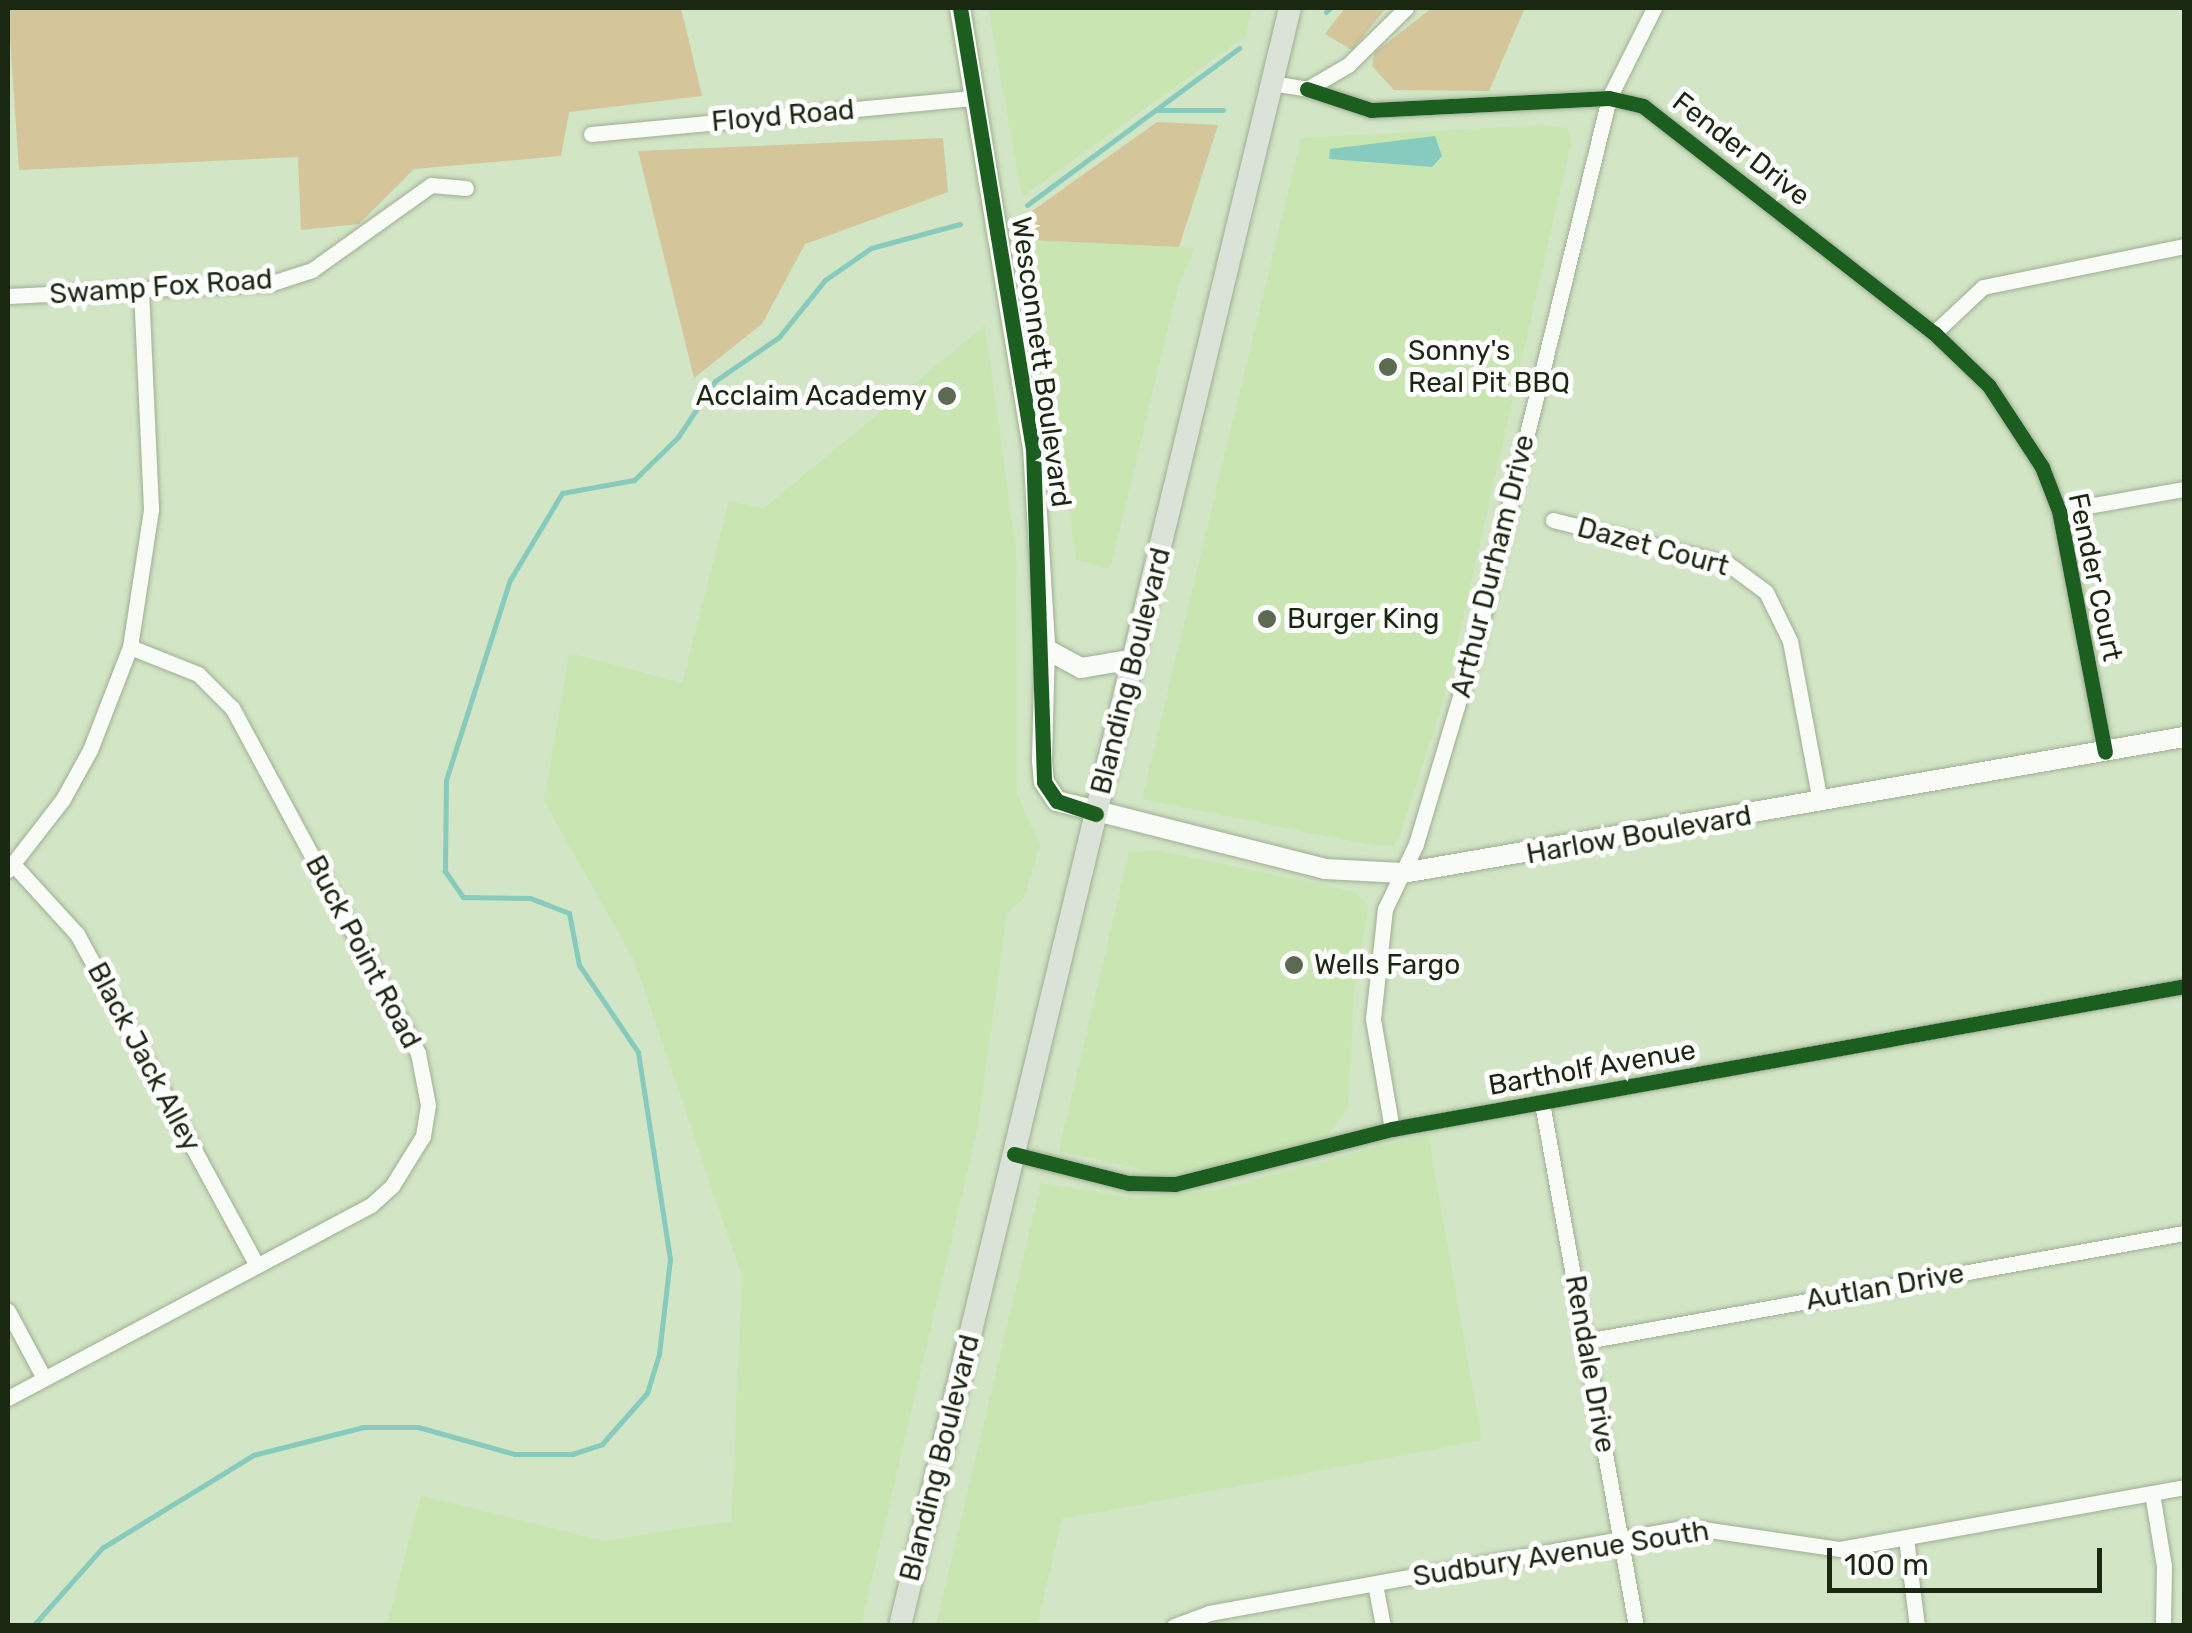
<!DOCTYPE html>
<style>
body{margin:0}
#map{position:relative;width:2192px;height:1633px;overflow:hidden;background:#d2e5c4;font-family:Rubik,sans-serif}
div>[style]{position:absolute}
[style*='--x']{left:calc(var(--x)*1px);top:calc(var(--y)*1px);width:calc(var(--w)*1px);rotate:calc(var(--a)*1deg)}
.built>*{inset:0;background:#c9e6b2}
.forest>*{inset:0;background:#d4c59a}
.water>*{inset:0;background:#87cabe}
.stream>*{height:5px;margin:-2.5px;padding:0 2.5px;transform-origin:2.5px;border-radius:2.5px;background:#87cabe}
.roads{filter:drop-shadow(0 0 2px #9fae94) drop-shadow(0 0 2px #9fae94)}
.street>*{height:15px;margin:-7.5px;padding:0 7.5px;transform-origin:7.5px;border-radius:7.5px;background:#f8fbf6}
.secondary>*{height:20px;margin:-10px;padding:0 10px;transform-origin:10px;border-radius:10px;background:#f8fbf6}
.primary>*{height:22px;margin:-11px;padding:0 11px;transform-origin:11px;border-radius:11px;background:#dbe2d7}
.cycleway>*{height:15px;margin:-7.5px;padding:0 7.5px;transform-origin:7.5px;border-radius:7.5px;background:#1b5e20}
.dots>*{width:28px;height:28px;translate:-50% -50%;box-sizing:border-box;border:5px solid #fff;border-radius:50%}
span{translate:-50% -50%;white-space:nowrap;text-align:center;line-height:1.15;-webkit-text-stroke:10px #fff;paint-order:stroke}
.street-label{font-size:28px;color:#1b2811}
.poi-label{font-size:28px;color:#1b2811}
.left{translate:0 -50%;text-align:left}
.right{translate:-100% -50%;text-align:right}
.frame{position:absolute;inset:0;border:10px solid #1b2811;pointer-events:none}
.scale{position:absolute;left:1827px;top:1548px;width:275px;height:45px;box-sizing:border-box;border:5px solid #1b2811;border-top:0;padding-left:12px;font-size:30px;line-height:35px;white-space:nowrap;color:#1b2811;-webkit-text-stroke:8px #fff;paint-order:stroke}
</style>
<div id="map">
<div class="built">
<div style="clip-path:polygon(988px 8px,1252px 8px,1246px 36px,1022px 197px)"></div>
<div style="clip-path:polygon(1543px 125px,1567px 128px,1572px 138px,1446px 692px,1399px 838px,1393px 846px,1376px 846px,1142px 799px,1301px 138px)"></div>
<div style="clip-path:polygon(1030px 240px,1195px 248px,1178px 286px,1110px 569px,1076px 560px)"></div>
<div style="clip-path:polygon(985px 325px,1016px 549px,1017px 794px,1040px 845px,1024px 898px,1007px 913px,978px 1126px,861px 1625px,387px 1625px,421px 1496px,603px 1541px,731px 1521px,742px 1277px,635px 962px,544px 801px,569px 653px,682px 683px,729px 501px,763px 509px)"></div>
<div style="clip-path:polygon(1156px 850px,1355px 892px,1368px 906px,1354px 994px,1348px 1109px,1326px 1136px,1220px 1166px,1160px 1174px,1059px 1151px,1129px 852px)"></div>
<div style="clip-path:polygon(1428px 1134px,1482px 1440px,1062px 1519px,1037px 1625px,936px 1625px,1041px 1183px,1137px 1199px,1215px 1190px)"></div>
</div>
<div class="forest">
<div style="clip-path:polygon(8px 8px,681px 8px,702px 96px,569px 112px,561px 156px,414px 169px,359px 224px,301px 230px,298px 157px,19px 170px)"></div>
<div style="clip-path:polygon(1345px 8px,1386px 8px,1352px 50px,1325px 34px)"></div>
<div style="clip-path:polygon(1432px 8px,1525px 8px,1489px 91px,1394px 90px,1372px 66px,1374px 53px)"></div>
<div style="clip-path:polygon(1157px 122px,1218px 125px,1179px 247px,1030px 240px,1028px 214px)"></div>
<div style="clip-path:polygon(943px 138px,948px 192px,805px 244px,762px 324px,694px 378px,638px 151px)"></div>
</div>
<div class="water">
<div style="clip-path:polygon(1435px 136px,1442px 156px,1432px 167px,1329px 159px,1330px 149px)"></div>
</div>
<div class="stream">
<div style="--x:1326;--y:12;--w:6;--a:-45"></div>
<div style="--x:1156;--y:110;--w:67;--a:0"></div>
<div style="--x:1027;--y:205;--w:264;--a:-36.5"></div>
<div style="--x:33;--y:1626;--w:104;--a:-48.5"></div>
<div style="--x:102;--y:1548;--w:177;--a:-31.6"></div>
<div style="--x:253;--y:1455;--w:114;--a:-14.2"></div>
<div style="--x:364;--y:1427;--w:54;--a:0"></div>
<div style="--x:418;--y:1427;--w:101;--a:15.6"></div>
<div style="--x:515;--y:1454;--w:57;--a:0"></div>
<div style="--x:572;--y:1454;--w:32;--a:-18"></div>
<div style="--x:602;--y:1444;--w:68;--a:-48.6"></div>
<div style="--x:647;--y:1393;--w:41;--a:-72.9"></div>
<div style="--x:659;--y:1354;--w:96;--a:-83.4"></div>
<div style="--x:670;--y:1259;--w:209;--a:-98.8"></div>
<div style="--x:638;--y:1052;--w:105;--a:-124.1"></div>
<div style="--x:579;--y:965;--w:53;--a:-100.9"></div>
<div style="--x:569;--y:913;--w:42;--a:-159"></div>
<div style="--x:530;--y:898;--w:67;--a:-179.1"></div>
<div style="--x:463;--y:897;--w:32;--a:-125"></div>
<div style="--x:445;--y:871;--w:91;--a:-89.4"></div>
<div style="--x:446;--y:780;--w:210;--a:-72.3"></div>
<div style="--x:510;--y:580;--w:101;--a:-59.1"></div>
<div style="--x:562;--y:493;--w:73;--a:-10.2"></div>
<div style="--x:634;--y:480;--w:62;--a:-44.3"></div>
<div style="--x:678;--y:437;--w:67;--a:-56.5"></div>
<div style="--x:715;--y:381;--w:78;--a:-34.5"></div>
<div style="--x:779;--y:337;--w:73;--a:-51.1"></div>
<div style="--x:825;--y:280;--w:56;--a:-34.8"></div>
<div style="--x:871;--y:248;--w:92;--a:-15.1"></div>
</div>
<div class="roads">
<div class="street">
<div style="--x:1271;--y:83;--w:36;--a:9"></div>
<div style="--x:1307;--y:89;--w:48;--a:-30.3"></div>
<div style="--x:1348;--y:65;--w:81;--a:-44.5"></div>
<div style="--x:1307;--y:89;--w:67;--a:18.2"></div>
<div style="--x:1371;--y:110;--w:238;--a:-2.9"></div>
<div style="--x:1609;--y:98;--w:35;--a:13"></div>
<div style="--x:1643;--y:106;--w:369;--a:38"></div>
<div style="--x:1934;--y:333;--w:76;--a:43.9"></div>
<div style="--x:1989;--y:386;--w:97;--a:56.8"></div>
<div style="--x:2042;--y:467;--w:47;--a:68.9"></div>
<div style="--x:2059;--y:511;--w:245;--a:79.2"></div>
<div style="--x:591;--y:134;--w:386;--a:-5.4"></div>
<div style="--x:8;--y:296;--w:264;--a:-2.8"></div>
<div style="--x:272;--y:283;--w:42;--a:-18"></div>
<div style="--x:312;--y:270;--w:146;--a:-35.5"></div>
<div style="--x:431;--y:185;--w:35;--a:5"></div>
<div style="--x:1934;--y:333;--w:67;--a:-43.2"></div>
<div style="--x:1983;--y:287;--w:205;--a:-11.5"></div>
<div style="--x:2059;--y:511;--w:127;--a:-10"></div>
<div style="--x:1553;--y:520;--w:180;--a:14.1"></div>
<div style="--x:1728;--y:564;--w:47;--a:36.4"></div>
<div style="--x:1766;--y:592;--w:55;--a:63.9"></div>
<div style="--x:1790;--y:641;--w:164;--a:79.4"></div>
<div style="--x:13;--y:864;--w:95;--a:47.6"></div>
<div style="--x:77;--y:934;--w:375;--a:61.5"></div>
<div style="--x:8;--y:870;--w:90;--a:-52.2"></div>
<div style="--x:63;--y:799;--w:56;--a:-61.1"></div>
<div style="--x:90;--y:750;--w:110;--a:-68.8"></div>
<div style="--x:130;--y:647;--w:140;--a:-81.3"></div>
<div style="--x:151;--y:509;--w:219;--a:-92.6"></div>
<div style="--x:1542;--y:1103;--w:531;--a:79.81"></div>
<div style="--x:1392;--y:1129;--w:112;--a:-99.8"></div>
<div style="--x:1373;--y:1019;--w:111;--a:-83.8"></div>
<div style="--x:1385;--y:909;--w:72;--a:-64.5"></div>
<div style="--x:1416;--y:844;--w:214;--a:-73.4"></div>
<div style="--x:1477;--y:639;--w:557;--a:-76.29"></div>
<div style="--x:1609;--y:98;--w:101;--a:-63.4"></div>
<div style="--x:1014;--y:1154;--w:119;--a:14.2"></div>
<div style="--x:1129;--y:1183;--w:46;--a:1.2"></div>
<div style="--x:1175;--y:1184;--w:224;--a:-14.2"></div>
<div style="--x:1392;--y:1129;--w:805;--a:-10.23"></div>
<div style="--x:8;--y:1311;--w:76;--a:61.8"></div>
<div style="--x:1586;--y:1341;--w:608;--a:-10.24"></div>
<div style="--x:8;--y:1398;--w:411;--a:-28"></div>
<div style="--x:371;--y:1205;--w:28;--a:-42"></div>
<div style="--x:392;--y:1186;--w:59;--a:-58.2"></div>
<div style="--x:423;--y:1136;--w:31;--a:-81"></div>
<div style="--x:428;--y:1105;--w:53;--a:-100.9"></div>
<div style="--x:418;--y:1053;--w:392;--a:-118.3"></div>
<div style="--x:232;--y:708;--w:48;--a:-135"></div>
<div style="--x:198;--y:674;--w:73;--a:-158.3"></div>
<div style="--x:2152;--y:1493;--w:74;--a:80.7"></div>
<div style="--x:2164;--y:1566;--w:60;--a:91"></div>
<div style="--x:1906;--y:1538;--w:89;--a:82.9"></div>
<div style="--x:1375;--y:1584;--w:43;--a:79.2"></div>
<div style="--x:1174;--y:1626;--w:37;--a:-20"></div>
<div style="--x:1209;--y:1613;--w:488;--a:-10.2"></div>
<div style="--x:1689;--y:1527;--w:153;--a:8.3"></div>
<div style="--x:1840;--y:1549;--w:350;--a:-10.2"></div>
</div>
<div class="secondary">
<div style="--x:960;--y:8;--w:446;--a:80.6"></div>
<div style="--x:1033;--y:448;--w:197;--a:86.5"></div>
<div style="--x:1045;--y:645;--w:116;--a:91.5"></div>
<div style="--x:1042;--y:761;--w:21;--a:85"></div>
<div style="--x:1044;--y:782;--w:23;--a:56"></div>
<div style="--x:1057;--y:801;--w:276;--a:14.2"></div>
<div style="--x:1325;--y:869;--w:78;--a:2.9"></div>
<div style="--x:1403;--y:873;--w:793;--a:-9.88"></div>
<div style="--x:1044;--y:648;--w:42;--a:28.4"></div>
<div style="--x:1081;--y:668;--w:54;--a:-9.6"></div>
</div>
<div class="primary">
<div style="--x:900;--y:1626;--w:1664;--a:-76.45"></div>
</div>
</div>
<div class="cycleway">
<div style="--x:960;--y:8;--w:446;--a:80.6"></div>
<div style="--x:1033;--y:448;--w:334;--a:88.1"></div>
<div style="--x:1044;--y:782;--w:23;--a:56"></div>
<div style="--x:1057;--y:801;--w:41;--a:18.4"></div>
<div style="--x:1307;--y:89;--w:67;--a:18.2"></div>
<div style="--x:1371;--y:110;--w:238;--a:-2.9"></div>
<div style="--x:1609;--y:98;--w:35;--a:13"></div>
<div style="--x:1643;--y:106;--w:369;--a:38"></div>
<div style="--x:1934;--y:333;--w:76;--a:43.9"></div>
<div style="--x:1989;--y:386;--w:97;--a:56.8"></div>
<div style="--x:2042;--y:467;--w:47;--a:68.9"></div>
<div style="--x:2059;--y:511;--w:245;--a:79.2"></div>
<div style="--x:1014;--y:1154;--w:119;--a:14.2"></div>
<div style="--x:1129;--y:1183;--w:46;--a:1.2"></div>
<div style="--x:1175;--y:1184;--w:224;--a:-14.2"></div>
<div style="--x:1392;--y:1129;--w:805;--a:-10.23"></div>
</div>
<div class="dots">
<div style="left:1388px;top:367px;background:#5b6a50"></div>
<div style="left:947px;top:396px;background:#5b6a50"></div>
<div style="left:1267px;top:619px;background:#5b6a50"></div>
<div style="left:1294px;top:965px;background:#5b6a50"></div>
</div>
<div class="street-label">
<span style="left:783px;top:116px;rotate:-5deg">Floyd Road</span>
<span style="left:1741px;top:149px;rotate:38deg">Fender Drive</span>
<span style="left:161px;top:287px;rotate:-4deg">Swamp Fox Road</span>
<span style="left:1041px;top:362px;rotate:82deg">Wesconnett Boulevard</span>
<span style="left:1653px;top:547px;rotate:15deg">Dazet Court</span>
<span style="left:1493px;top:566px;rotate:-76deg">Arthur Durham Drive</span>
<span style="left:2095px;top:577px;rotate:78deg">Fender Court</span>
<span style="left:1131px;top:671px;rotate:-76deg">Blanding Boulevard</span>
<span style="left:1639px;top:835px;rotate:-10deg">Harlow Boulevard</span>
<span style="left:363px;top:952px;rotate:62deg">Buck Point Road</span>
<span style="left:144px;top:1057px;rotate:62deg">Black Jack Alley</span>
<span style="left:1592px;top:1068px;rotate:-10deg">Bartholf Avenue</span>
<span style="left:1885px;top:1287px;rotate:-10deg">Autlan Drive</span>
<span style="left:1590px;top:1364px;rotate:80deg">Rendale Drive</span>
<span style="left:940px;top:1458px;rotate:-76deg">Blanding Boulevard</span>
<span style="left:1561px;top:1554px;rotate:-9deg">Sudbury Avenue South</span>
</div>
<div class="poi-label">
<span class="left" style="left:1408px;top:367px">Sonny's<br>Real Pit BBQ</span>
<span class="right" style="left:927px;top:396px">Acclaim Academy</span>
<span class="left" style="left:1287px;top:619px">Burger King</span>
<span class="left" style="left:1314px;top:965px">Wells Fargo</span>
</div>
<div class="frame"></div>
<div class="scale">100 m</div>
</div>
